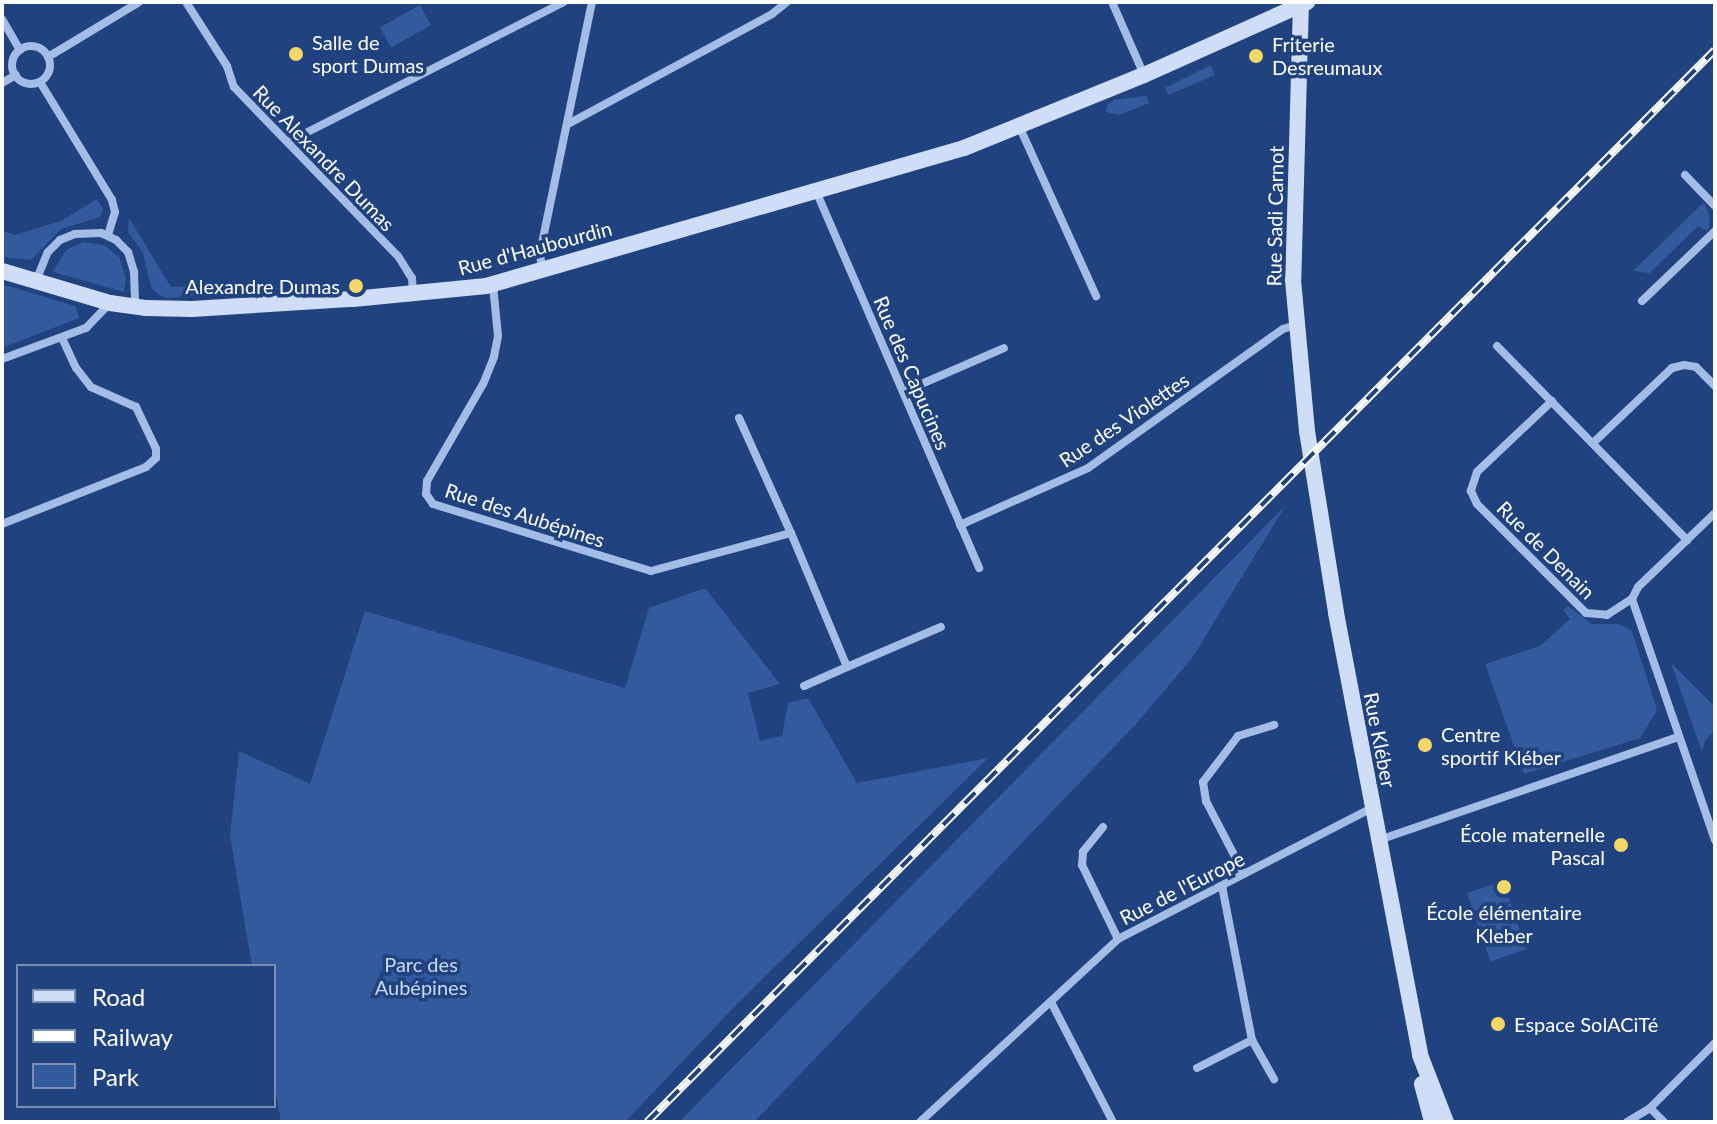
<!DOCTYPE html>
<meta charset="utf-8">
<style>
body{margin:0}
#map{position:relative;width:1717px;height:1124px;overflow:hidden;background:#20427f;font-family:Lato,sans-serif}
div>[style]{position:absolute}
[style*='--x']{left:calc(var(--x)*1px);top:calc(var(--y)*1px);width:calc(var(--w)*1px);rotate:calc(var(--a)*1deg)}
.green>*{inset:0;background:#335a9d;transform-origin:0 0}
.street>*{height:8px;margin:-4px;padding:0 4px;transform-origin:4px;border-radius:4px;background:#a4bde7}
.street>.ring{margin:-4px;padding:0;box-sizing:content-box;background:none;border:8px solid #a4bde7;border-radius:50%}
.secondary>*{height:16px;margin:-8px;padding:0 8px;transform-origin:8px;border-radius:8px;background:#cfddf6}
.rail>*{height:8px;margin-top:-4px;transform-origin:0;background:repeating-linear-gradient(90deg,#20427f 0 15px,#fff 0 30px);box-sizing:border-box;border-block:2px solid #fff}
.dots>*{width:22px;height:22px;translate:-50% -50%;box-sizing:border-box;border:4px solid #20427f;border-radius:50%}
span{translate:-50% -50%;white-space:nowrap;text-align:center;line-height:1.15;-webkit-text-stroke:7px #20427f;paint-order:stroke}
.poi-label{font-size:20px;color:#fff}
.left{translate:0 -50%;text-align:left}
.right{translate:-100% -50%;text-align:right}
.street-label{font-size:20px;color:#fff}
.park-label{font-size:20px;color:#c8d9f6}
.frame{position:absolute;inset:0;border:4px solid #fff;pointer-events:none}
.legend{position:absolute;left:16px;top:964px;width:260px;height:144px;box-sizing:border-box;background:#20427f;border:2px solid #798eb2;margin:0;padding:10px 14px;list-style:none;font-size:24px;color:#fff}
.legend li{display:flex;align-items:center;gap:16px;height:40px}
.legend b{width:40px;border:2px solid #798eb2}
</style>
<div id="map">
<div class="green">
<div style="left:420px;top:5px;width:23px;height:46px;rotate:61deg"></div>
<div style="clip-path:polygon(1211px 65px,1215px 75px,1168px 95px,1165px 88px)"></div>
<div style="clip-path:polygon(1146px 96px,1149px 103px,1120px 115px,1106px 112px,1107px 105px,1113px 100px)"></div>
<div style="clip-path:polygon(97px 199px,103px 210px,100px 217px,61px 229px,31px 260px,2px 257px,2px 231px,15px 235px,61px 221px)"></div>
<div style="clip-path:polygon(1704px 202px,1710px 218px,1708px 231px,1698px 226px,1650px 273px,1633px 271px)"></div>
<div style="clip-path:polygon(129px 218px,171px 287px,273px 281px,277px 289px,168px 298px,159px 295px,151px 287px,143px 253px,128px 232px)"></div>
<div style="clip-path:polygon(83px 242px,104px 245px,119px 257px,126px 278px,124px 292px,53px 272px,66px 250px)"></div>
<div style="clip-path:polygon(2px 284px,75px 306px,79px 318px,2px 348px)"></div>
<div style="clip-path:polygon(1286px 505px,1192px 658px,1137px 723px,754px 1122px,679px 1122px)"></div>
<div style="clip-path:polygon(705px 588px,780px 684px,748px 693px,760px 741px,782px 736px,788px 703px,808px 698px,857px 783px,988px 758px,738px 1003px,625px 1122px,281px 1122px,274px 1082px,274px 966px,252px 966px,230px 835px,239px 751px,310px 784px,365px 611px,625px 688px,649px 608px)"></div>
<div style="clip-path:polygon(1568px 606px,1592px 624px,1618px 624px,1632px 631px,1657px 710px,1640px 738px,1524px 774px,1485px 664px,1540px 646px,1570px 619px,1563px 610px)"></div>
<div style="clip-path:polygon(1671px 663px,1715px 707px,1715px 730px,1705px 741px,1702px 752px)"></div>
<div style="left:1503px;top:881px;width:72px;height:38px;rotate:71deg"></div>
</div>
<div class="street">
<div style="--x:186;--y:2;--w:76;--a:57.4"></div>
<div style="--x:227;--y:66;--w:22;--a:72"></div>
<div style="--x:234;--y:87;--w:235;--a:45.9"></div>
<div style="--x:398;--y:256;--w:26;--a:58"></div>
<div style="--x:412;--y:278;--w:15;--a:86"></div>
<div style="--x:1112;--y:2;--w:80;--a:66.3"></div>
<div style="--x:2;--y:19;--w:36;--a:60"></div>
<div class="ring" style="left:12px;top:46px;width:30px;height:30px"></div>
<div style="--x:48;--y:57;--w:106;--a:-31.1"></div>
<div style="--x:40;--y:82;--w:138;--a:58.6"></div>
<div style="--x:112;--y:200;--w:12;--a:76"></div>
<div style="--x:115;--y:212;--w:24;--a:107"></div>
<div style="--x:2;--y:83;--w:16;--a:-30"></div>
<div style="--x:568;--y:124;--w:232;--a:-28.3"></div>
<div style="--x:772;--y:14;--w:19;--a:-39"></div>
<div style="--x:1019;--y:126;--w:187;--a:65.6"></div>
<div style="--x:288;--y:142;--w:309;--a:-26.9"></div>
<div style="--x:1685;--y:175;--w:43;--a:45.9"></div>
<div style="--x:816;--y:191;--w:411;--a:66.6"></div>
<div style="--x:542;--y:270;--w:17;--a:-97"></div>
<div style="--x:540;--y:253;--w:256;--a:-78.3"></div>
<div style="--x:36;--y:281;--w:31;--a:-68"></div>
<div style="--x:48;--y:252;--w:17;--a:-45"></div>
<div style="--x:60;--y:240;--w:16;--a:-22"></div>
<div style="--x:75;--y:234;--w:26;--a:-2"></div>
<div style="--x:101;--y:233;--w:17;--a:25"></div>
<div style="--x:116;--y:240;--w:17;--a:45"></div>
<div style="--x:128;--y:252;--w:21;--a:73"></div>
<div style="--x:134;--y:272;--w:35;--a:88"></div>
<div style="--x:493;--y:285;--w:51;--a:84.4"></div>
<div style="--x:498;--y:336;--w:21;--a:101"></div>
<div style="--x:494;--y:357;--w:29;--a:112"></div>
<div style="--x:483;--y:384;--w:112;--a:120"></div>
<div style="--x:427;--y:481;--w:13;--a:94"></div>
<div style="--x:426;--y:494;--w:12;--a:55"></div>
<div style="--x:433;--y:504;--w:228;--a:17.1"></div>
<div style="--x:651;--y:571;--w:145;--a:-15.2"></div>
<div style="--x:791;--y:533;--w:145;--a:67.3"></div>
<div style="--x:847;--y:667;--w:102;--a:-23.1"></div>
<div style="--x:1642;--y:301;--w:101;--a:-43.8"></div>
<div style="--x:1497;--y:346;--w:272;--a:45.6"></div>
<div style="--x:2;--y:359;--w:90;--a:-20.3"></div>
<div style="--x:86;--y:328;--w:35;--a:-46"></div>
<div style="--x:903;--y:392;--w:110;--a:-23.5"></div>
<div style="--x:1552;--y:401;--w:103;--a:136.6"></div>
<div style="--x:1477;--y:472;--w:20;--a:108"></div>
<div style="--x:1471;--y:491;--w:14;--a:65"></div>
<div style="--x:1477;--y:504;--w:154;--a:45"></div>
<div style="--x:1586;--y:613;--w:21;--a:5"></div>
<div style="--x:1607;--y:615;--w:30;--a:-33"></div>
<div style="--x:1632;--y:599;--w:13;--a:-63"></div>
<div style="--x:1638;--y:587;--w:107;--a:-43.9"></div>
<div style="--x:739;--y:418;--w:126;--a:65.7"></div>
<div style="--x:1593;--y:443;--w:109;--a:-43.5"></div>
<div style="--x:1672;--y:368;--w:12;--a:-14"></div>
<div style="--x:1684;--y:365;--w:12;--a:9"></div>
<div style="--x:1696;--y:367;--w:27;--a:45"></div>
<div style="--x:2;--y:524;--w:155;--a:-21.6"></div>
<div style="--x:146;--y:467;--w:13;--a:-42"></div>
<div style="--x:156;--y:458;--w:9;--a:-90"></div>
<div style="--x:156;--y:449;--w:47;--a:-115.5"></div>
<div style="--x:136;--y:407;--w:49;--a:-156"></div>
<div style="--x:91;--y:387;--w:24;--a:-128"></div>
<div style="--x:76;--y:368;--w:33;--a:-115"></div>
<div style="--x:960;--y:525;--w:140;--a:-24"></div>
<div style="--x:1088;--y:468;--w:239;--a:-35.5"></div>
<div style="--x:1283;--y:329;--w:13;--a:-18"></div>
<div style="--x:1632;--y:599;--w:255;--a:71"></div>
<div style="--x:804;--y:686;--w:47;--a:-23.8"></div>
<div style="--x:1103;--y:827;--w:32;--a:129"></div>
<div style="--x:1083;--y:852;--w:13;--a:94"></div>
<div style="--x:1082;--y:865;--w:82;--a:64.1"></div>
<div style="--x:1379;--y:840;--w:316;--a:-19"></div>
<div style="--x:1244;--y:874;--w:82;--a:-117.5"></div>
<div style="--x:1206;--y:801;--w:19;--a:-99"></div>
<div style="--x:1203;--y:782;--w:58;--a:-52.7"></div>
<div style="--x:1238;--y:736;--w:38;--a:-17"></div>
<div style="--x:1222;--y:886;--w:157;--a:79"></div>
<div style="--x:1252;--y:1040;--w:45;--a:60.6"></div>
<div style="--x:1051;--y:1002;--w:135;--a:62.7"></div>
<div style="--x:1197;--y:1068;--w:62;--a:-27"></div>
<div style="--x:1650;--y:1108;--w:20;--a:45"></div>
<div style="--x:920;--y:1122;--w:270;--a:-42.7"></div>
<div style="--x:1118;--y:939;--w:286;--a:-27.3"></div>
<div style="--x:1627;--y:1122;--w:27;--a:-31"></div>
<div style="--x:1650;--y:1108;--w:92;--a:-45"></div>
</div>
<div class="secondary">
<div style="--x:1301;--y:2;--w:278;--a:91.6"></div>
<div style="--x:1293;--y:280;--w:152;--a:84.7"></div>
<div style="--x:1307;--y:431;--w:184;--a:80.9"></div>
<div style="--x:1336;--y:613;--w:450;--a:79.2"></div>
<div style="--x:1420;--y:1055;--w:72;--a:68.8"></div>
<div style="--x:2;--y:271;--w:113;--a:16.5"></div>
<div style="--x:110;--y:303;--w:35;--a:8"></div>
<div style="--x:145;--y:308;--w:47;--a:1.2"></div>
<div style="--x:192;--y:309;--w:161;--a:-3.6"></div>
<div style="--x:353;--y:299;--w:134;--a:-5.6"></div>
<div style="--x:486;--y:286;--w:498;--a:-16.1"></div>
<div style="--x:964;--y:148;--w:194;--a:-22.1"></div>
<div style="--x:1144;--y:75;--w:179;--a:-24.1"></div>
<div style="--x:1422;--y:1084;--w:39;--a:75"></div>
</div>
<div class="rail">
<div style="--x:647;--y:1122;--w:1513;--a:-45.11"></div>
</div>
<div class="dots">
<div style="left:296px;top:54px;background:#f5d765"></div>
<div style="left:1256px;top:56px;background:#f5d765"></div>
<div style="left:356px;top:286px;background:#f5d765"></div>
<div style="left:1425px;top:745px;background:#f5d765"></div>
<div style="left:1621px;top:845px;background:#f5d765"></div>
<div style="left:1504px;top:887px;background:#f5d765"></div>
<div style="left:1498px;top:1024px;background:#f5d765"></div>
</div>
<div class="poi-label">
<span class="left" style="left:312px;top:54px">Salle de<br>sport Dumas</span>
<span class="left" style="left:1272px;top:56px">Friterie<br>Desreumaux</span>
<span class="right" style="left:340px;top:286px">Alexandre Dumas</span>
<span class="left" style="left:1441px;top:746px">Centre<br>sportif Kléber</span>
<span class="right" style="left:1605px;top:846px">École maternelle<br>Pascal</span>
<span style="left:1504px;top:924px">École élémentaire<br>Kleber</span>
<span class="left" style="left:1514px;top:1024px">Espace SolACiTé</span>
</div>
<div class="street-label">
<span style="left:324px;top:158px;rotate:46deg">Rue Alexandre Dumas</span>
<span style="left:1275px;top:216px;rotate:-89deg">Rue Sadi Carnot</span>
<span style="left:535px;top:248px;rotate:-15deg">Rue d'Haubourdin</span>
<span style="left:912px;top:373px;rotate:67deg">Rue des Capucines</span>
<span style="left:1124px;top:420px;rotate:-34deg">Rue des Violettes</span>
<span style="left:525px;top:515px;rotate:18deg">Rue des Aubépines</span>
<span style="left:1546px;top:550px;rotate:45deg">Rue de Denain</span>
<span style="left:1380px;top:740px;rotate:79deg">Rue Kléber</span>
<span style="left:1182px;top:888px;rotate:-27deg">Rue de l'Europe</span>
</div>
<div class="park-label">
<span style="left:421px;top:976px">Parc des<br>Aubépines</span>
</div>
<div class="frame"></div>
<ul class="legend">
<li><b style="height:10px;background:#cfddf6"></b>Road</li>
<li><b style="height:10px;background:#fff"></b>Railway</li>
<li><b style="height:22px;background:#335a9d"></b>Park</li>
</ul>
</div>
